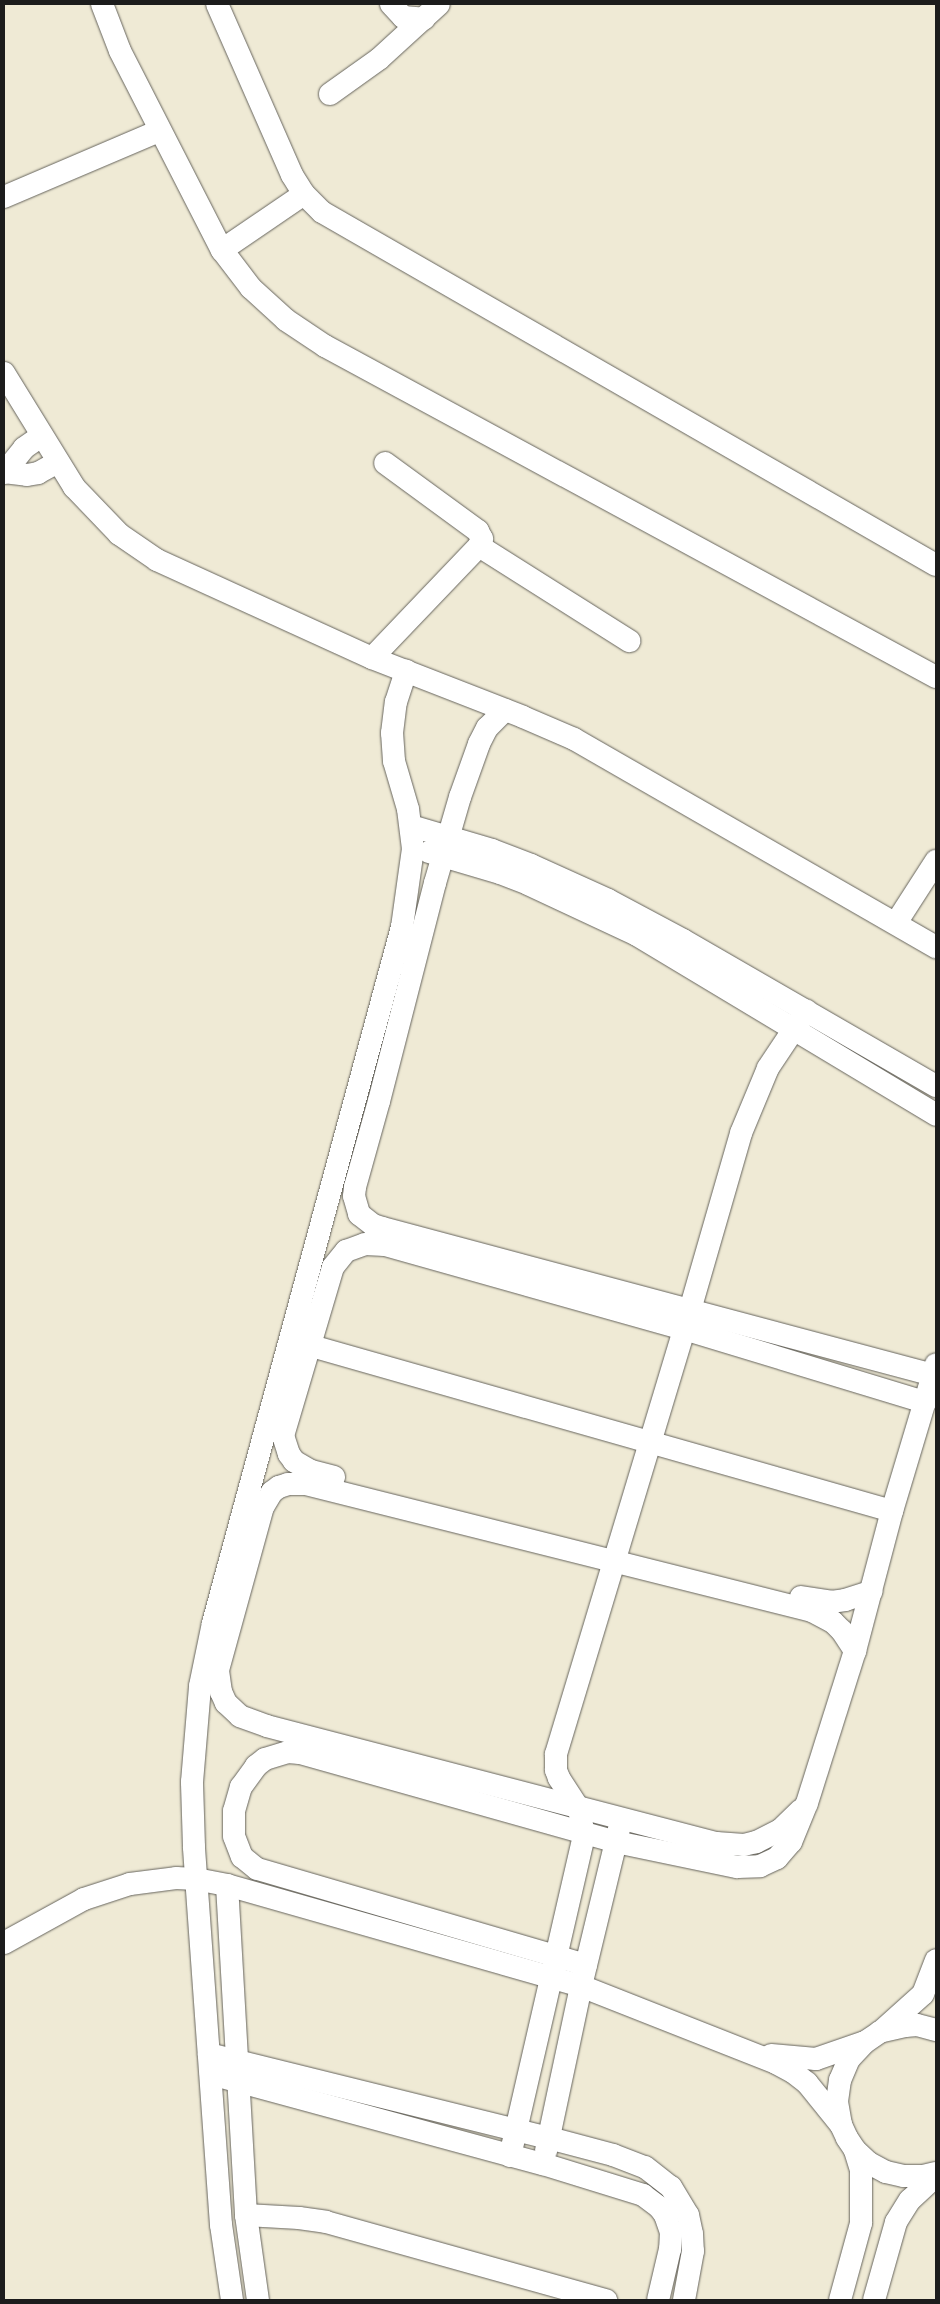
<!DOCTYPE html>
<style>
body{margin:0}
#map{position:relative;width:940px;height:2304px;overflow:hidden;background:#efead5;font-family:"Playpen Sans",sans-serif}
div>[style]{position:absolute}
[style*='--x']{left:calc(var(--x)*1px);top:calc(var(--y)*1px);width:calc(var(--w)*1px);rotate:calc(var(--a)*1deg)}
.roads{filter:drop-shadow(0 0 1px #66645d) drop-shadow(0 0 1px #66645d)}
.minor>*{height:22px;margin:-11px;padding:0 11px;transform-origin:11px;border-radius:11px;background:#fff}
span{translate:-50% -50%;white-space:nowrap;text-align:center;line-height:1.15;-webkit-text-stroke:5px #f6f6f2;paint-order:stroke}
.frame{position:absolute;inset:0;border:5px solid #1c1c1c;pointer-events:none}
</style>
<div id="map">
<div class="roads">
<div class="minor">
<div style="--x:102;--y:4;--w:50;--a:69"></div>
<div style="--x:120;--y:51;--w:224;--a:62.9"></div>
<div style="--x:222;--y:250;--w:48;--a:52.7"></div>
<div style="--x:251;--y:288;--w:47;--a:42.4"></div>
<div style="--x:286;--y:320;--w:47;--a:33.7"></div>
<div style="--x:325;--y:346;--w:695;--a:28.45"></div>
<div style="--x:217;--y:4;--w:187;--a:66.3"></div>
<div style="--x:292;--y:175;--w:22;--a:58"></div>
<div style="--x:304;--y:194;--w:25;--a:45"></div>
<div style="--x:322;--y:212;--w:708;--a:29.9"></div>
<div style="--x:391;--y:4;--w:18;--a:47"></div>
<div style="--x:403;--y:17;--w:21;--a:5"></div>
<div style="--x:330;--y:94;--w:60;--a:-35.5"></div>
<div style="--x:379;--y:59;--w:81;--a:-42.5"></div>
<div style="--x:4;--y:197;--w:168;--a:-23.1"></div>
<div style="--x:222;--y:250;--w:99;--a:-34.3"></div>
<div style="--x:4;--y:373;--w:134;--a:58.4"></div>
<div style="--x:74;--y:487;--w:65;--a:46.2"></div>
<div style="--x:119;--y:534;--w:46;--a:34.4"></div>
<div style="--x:157;--y:560;--w:236;--a:24.5"></div>
<div style="--x:372;--y:658;--w:162;--a:21.3"></div>
<div style="--x:523;--y:717;--w:56;--a:23.3"></div>
<div style="--x:574;--y:739;--w:418;--a:29.9"></div>
<div style="--x:4;--y:472;--w:23;--a:7"></div>
<div style="--x:27;--y:475;--w:11;--a:-10"></div>
<div style="--x:38;--y:473;--w:23;--a:-29"></div>
<div style="--x:4;--y:473;--w:32;--a:-51"></div>
<div style="--x:24;--y:448;--w:21;--a:-35"></div>
<div style="--x:479;--y:546;--w:178;--a:32.3"></div>
<div style="--x:372;--y:658;--w:155;--a:-46.3"></div>
<div style="--x:479;--y:546;--w:8;--a:-67"></div>
<div style="--x:482;--y:539;--w:9;--a:-117"></div>
<div style="--x:478;--y:531;--w:115;--a:-143.8"></div>
<div style="--x:505;--y:710;--w:25;--a:135"></div>
<div style="--x:487;--y:728;--w:18;--a:117"></div>
<div style="--x:479;--y:744;--w:56;--a:109.7"></div>
<div style="--x:460;--y:797;--w:90;--a:106.2"></div>
<div style="--x:435;--y:883;--w:225;--a:104.4"></div>
<div style="--x:379;--y:1101;--w:89;--a:105.6"></div>
<div style="--x:355;--y:1187;--w:9;--a:96"></div>
<div style="--x:354;--y:1196;--w:19;--a:74"></div>
<div style="--x:359;--y:1214;--w:18;--a:38"></div>
<div style="--x:373;--y:1225;--w:9;--a:18"></div>
<div style="--x:382;--y:1228;--w:570;--a:14.94"></div>
<div style="--x:411;--y:826;--w:84;--a:16.5"></div>
<div style="--x:492;--y:850;--w:42;--a:21"></div>
<div style="--x:531;--y:865;--w:85;--a:24.4"></div>
<div style="--x:608;--y:900;--w:85;--a:28.1"></div>
<div style="--x:683;--y:940;--w:292;--a:30"></div>
<div style="--x:429;--y:852;--w:74;--a:16.5"></div>
<div style="--x:500;--y:873;--w:30;--a:21"></div>
<div style="--x:528;--y:884;--w:120;--a:25.1"></div>
<div style="--x:637;--y:935;--w:349;--a:31"></div>
<div style="--x:896;--y:923;--w:74;--a:-57.2"></div>
<div style="--x:308;--y:1345;--w:607;--a:15.87"></div>
<div style="--x:334;--y:1477;--w:24;--a:-165"></div>
<div style="--x:311;--y:1471;--w:20;--a:-150"></div>
<div style="--x:294;--y:1461;--w:9;--a:-126"></div>
<div style="--x:289;--y:1454;--w:19;--a:-108"></div>
<div style="--x:283;--y:1436;--w:176;--a:-73.5"></div>
<div style="--x:333;--y:1267;--w:21;--a:-51"></div>
<div style="--x:346;--y:1251;--w:20;--a:-20"></div>
<div style="--x:365;--y:1244;--w:20;--a:3"></div>
<div style="--x:385;--y:1245;--w:311;--a:15.7"></div>
<div style="--x:684;--y:1329;--w:252;--a:16.9"></div>
<div style="--x:801;--y:1597;--w:30;--a:9"></div>
<div style="--x:831;--y:1602;--w:14;--a:-8"></div>
<div style="--x:845;--y:1600;--w:28;--a:-18"></div>
<div style="--x:801;--y:1810;--w:29;--a:136"></div>
<div style="--x:780;--y:1830;--w:27;--a:153"></div>
<div style="--x:756;--y:1842;--w:12;--a:166"></div>
<div style="--x:744;--y:1845;--w:28;--a:-176"></div>
<div style="--x:716;--y:1843;--w:464;--a:-165.4"></div>
<div style="--x:267;--y:1726;--w:29;--a:-160"></div>
<div style="--x:240;--y:1716;--w:19;--a:-137"></div>
<div style="--x:226;--y:1703;--w:12;--a:-114"></div>
<div style="--x:221;--y:1692;--w:22;--a:-98"></div>
<div style="--x:218;--y:1670;--w:169;--a:-74.6"></div>
<div style="--x:263;--y:1507;--w:17;--a:-59"></div>
<div style="--x:272;--y:1492;--w:9;--a:-36"></div>
<div style="--x:279;--y:1487;--w:9;--a:-18"></div>
<div style="--x:288;--y:1484;--w:18;--a:0"></div>
<div style="--x:306;--y:1484;--w:522;--a:14.09"></div>
<div style="--x:812;--y:1611;--w:24;--a:28"></div>
<div style="--x:833;--y:1622;--w:13;--a:45"></div>
<div style="--x:842;--y:1631;--w:24;--a:57"></div>
<div style="--x:227;--y:1885;--w:331;--a:86.7"></div>
<div style="--x:246;--y:2215;--w:86;--a:82"></div>
<div style="--x:4;--y:1943;--w:91;--a:-28.8"></div>
<div style="--x:84;--y:1899;--w:48;--a:-18.1"></div>
<div style="--x:130;--y:1884;--w:46;--a:-7.4"></div>
<div style="--x:176;--y:1878;--w:20;--a:3"></div>
<div style="--x:196;--y:1879;--w:32;--a:11"></div>
<div style="--x:227;--y:1885;--w:368;--a:15.9"></div>
<div style="--x:581;--y:1986;--w:210;--a:21.5"></div>
<div style="--x:776;--y:2063;--w:19;--a:28"></div>
<div style="--x:793;--y:2072;--w:18;--a:38"></div>
<div style="--x:807;--y:2083;--w:54;--a:51"></div>
<div style="--x:586;--y:1965;--w:343;--a:-163.7"></div>
<div style="--x:257;--y:1869;--w:19;--a:-141"></div>
<div style="--x:242;--y:1857;--w:22;--a:-111"></div>
<div style="--x:234;--y:1836;--w:25;--a:-90"></div>
<div style="--x:234;--y:1811;--w:25;--a:-74"></div>
<div style="--x:241;--y:1787;--w:26;--a:-54"></div>
<div style="--x:256;--y:1766;--w:11;--a:-38"></div>
<div style="--x:265;--y:1759;--w:24;--a:-17"></div>
<div style="--x:288;--y:1752;--w:12;--a:5"></div>
<div style="--x:300;--y:1753;--w:328;--a:15.7"></div>
<div style="--x:616;--y:1842;--w:124;--a:11.7"></div>
<div style="--x:737;--y:1867;--w:23;--a:-2"></div>
<div style="--x:760;--y:1866;--w:19;--a:-25"></div>
<div style="--x:777;--y:1858;--w:21;--a:-49"></div>
<div style="--x:791;--y:1842;--w:42;--a:-67.7"></div>
<div style="--x:807;--y:1803;--w:159;--a:-72.5"></div>
<div style="--x:855;--y:1651;--w:145;--a:-75.2"></div>
<div style="--x:892;--y:1511;--w:153;--a:-73.3"></div>
<div style="--x:884;--y:2029;--w:52;--a:-41.9"></div>
<div style="--x:923;--y:1994;--w:36;--a:-69"></div>
<div style="--x:936;--y:2030;--w:20;--a:-165"></div>
<div style="--x:917;--y:2025;--w:12;--a:175"></div>
<div style="--x:905;--y:2026;--w:26;--a:167"></div>
<div style="--x:880;--y:2032;--w:18;--a:146"></div>
<div style="--x:865;--y:2042;--w:23;--a:133"></div>
<div style="--x:849;--y:2059;--w:23;--a:113"></div>
<div style="--x:840;--y:2080;--w:22;--a:98"></div>
<div style="--x:837;--y:2102;--w:23;--a:80"></div>
<div style="--x:841;--y:2125;--w:14;--a:65"></div>
<div style="--x:847;--y:2138;--w:14;--a:56"></div>
<div style="--x:855;--y:2150;--w:19;--a:43"></div>
<div style="--x:869;--y:2163;--w:19;--a:28"></div>
<div style="--x:886;--y:2172;--w:18;--a:13"></div>
<div style="--x:904;--y:2176;--w:19;--a:0"></div>
<div style="--x:923;--y:2176;--w:13;--a:-13"></div>
<div style="--x:209;--y:2054;--w:350;--a:13.9"></div>
<div style="--x:549;--y:2138;--w:66;--a:14.9"></div>
<div style="--x:613;--y:2155;--w:34;--a:21"></div>
<div style="--x:645;--y:2167;--w:33;--a:38"></div>
<div style="--x:671;--y:2187;--w:33;--a:59"></div>
<div style="--x:688;--y:2215;--w:19;--a:78"></div>
<div style="--x:692;--y:2234;--w:17;--a:87"></div>
<div style="--x:693;--y:2251;--w:50;--a:100.4"></div>
<div style="--x:771;--y:2055;--w:45;--a:5.1"></div>
<div style="--x:816;--y:2059;--w:49;--a:-19.2"></div>
<div style="--x:211;--y:2074;--w:344;--a:15.2"></div>
<div style="--x:543;--y:2164;--w:105;--a:17.2"></div>
<div style="--x:643;--y:2195;--w:20;--a:37"></div>
<div style="--x:659;--y:2207;--w:10;--a:53"></div>
<div style="--x:665;--y:2215;--w:18;--a:71"></div>
<div style="--x:671;--y:2232;--w:17;--a:93"></div>
<div style="--x:670;--y:2249;--w:52;--a:103.2"></div>
<div style="--x:546;--y:2151;--w:169;--a:-78"></div>
<div style="--x:581;--y:1986;--w:162;--a:-76.4"></div>
<div style="--x:510;--y:2156;--w:329;--a:-77"></div>
<div style="--x:584;--y:1835;--w:26;--a:-101"></div>
<div style="--x:579;--y:1809;--w:37;--a:-123"></div>
<div style="--x:559;--y:1778;--w:9;--a:-111"></div>
<div style="--x:556;--y:1770;--w:16;--a:-90"></div>
<div style="--x:556;--y:1754;--w:464;--a:-73.2"></div>
<div style="--x:690;--y:1310;--w:184;--a:-73.9"></div>
<div style="--x:741;--y:1133;--w:70;--a:-67.4"></div>
<div style="--x:768;--y:1068;--w:69;--a:-56.3"></div>
<div style="--x:246;--y:2215;--w:53;--a:3.2"></div>
<div style="--x:299;--y:2218;--w:27;--a:8"></div>
<div style="--x:326;--y:2222;--w:291;--a:15.6"></div>
<div style="--x:232;--y:2300;--w:76;--a:-98.3"></div>
<div style="--x:221;--y:2225;--w:379;--a:-94.1"></div>
<div style="--x:194;--y:1847;--w:65;--a:-91.8"></div>
<div style="--x:192;--y:1782;--w:96;--a:-85.2"></div>
<div style="--x:200;--y:1686;--w:64;--a:-78.3"></div>
<div style="--x:213;--y:1623;--w:721;--a:-74.81"></div>
<div style="--x:402;--y:927;--w:79;--a:-82"></div>
<div style="--x:413;--y:849;--w:40;--a:-97.1"></div>
<div style="--x:408;--y:809;--w:50;--a:-106.3"></div>
<div style="--x:394;--y:761;--w:28;--a:-94"></div>
<div style="--x:392;--y:733;--w:31;--a:-83"></div>
<div style="--x:396;--y:702;--w:33;--a:-72"></div>
<div style="--x:840;--y:2300;--w:80;--a:-74.7"></div>
<div style="--x:861;--y:2223;--w:53;--a:-90"></div>
<div style="--x:861;--y:2170;--w:21;--a:-107"></div>
<div style="--x:874;--y:2300;--w:81;--a:-74.2"></div>
<div style="--x:896;--y:2222;--w:26;--a:-58"></div>
<div style="--x:910;--y:2200;--w:35;--a:-43"></div>
</div>
</div>
<div class="frame"></div>
</div>
